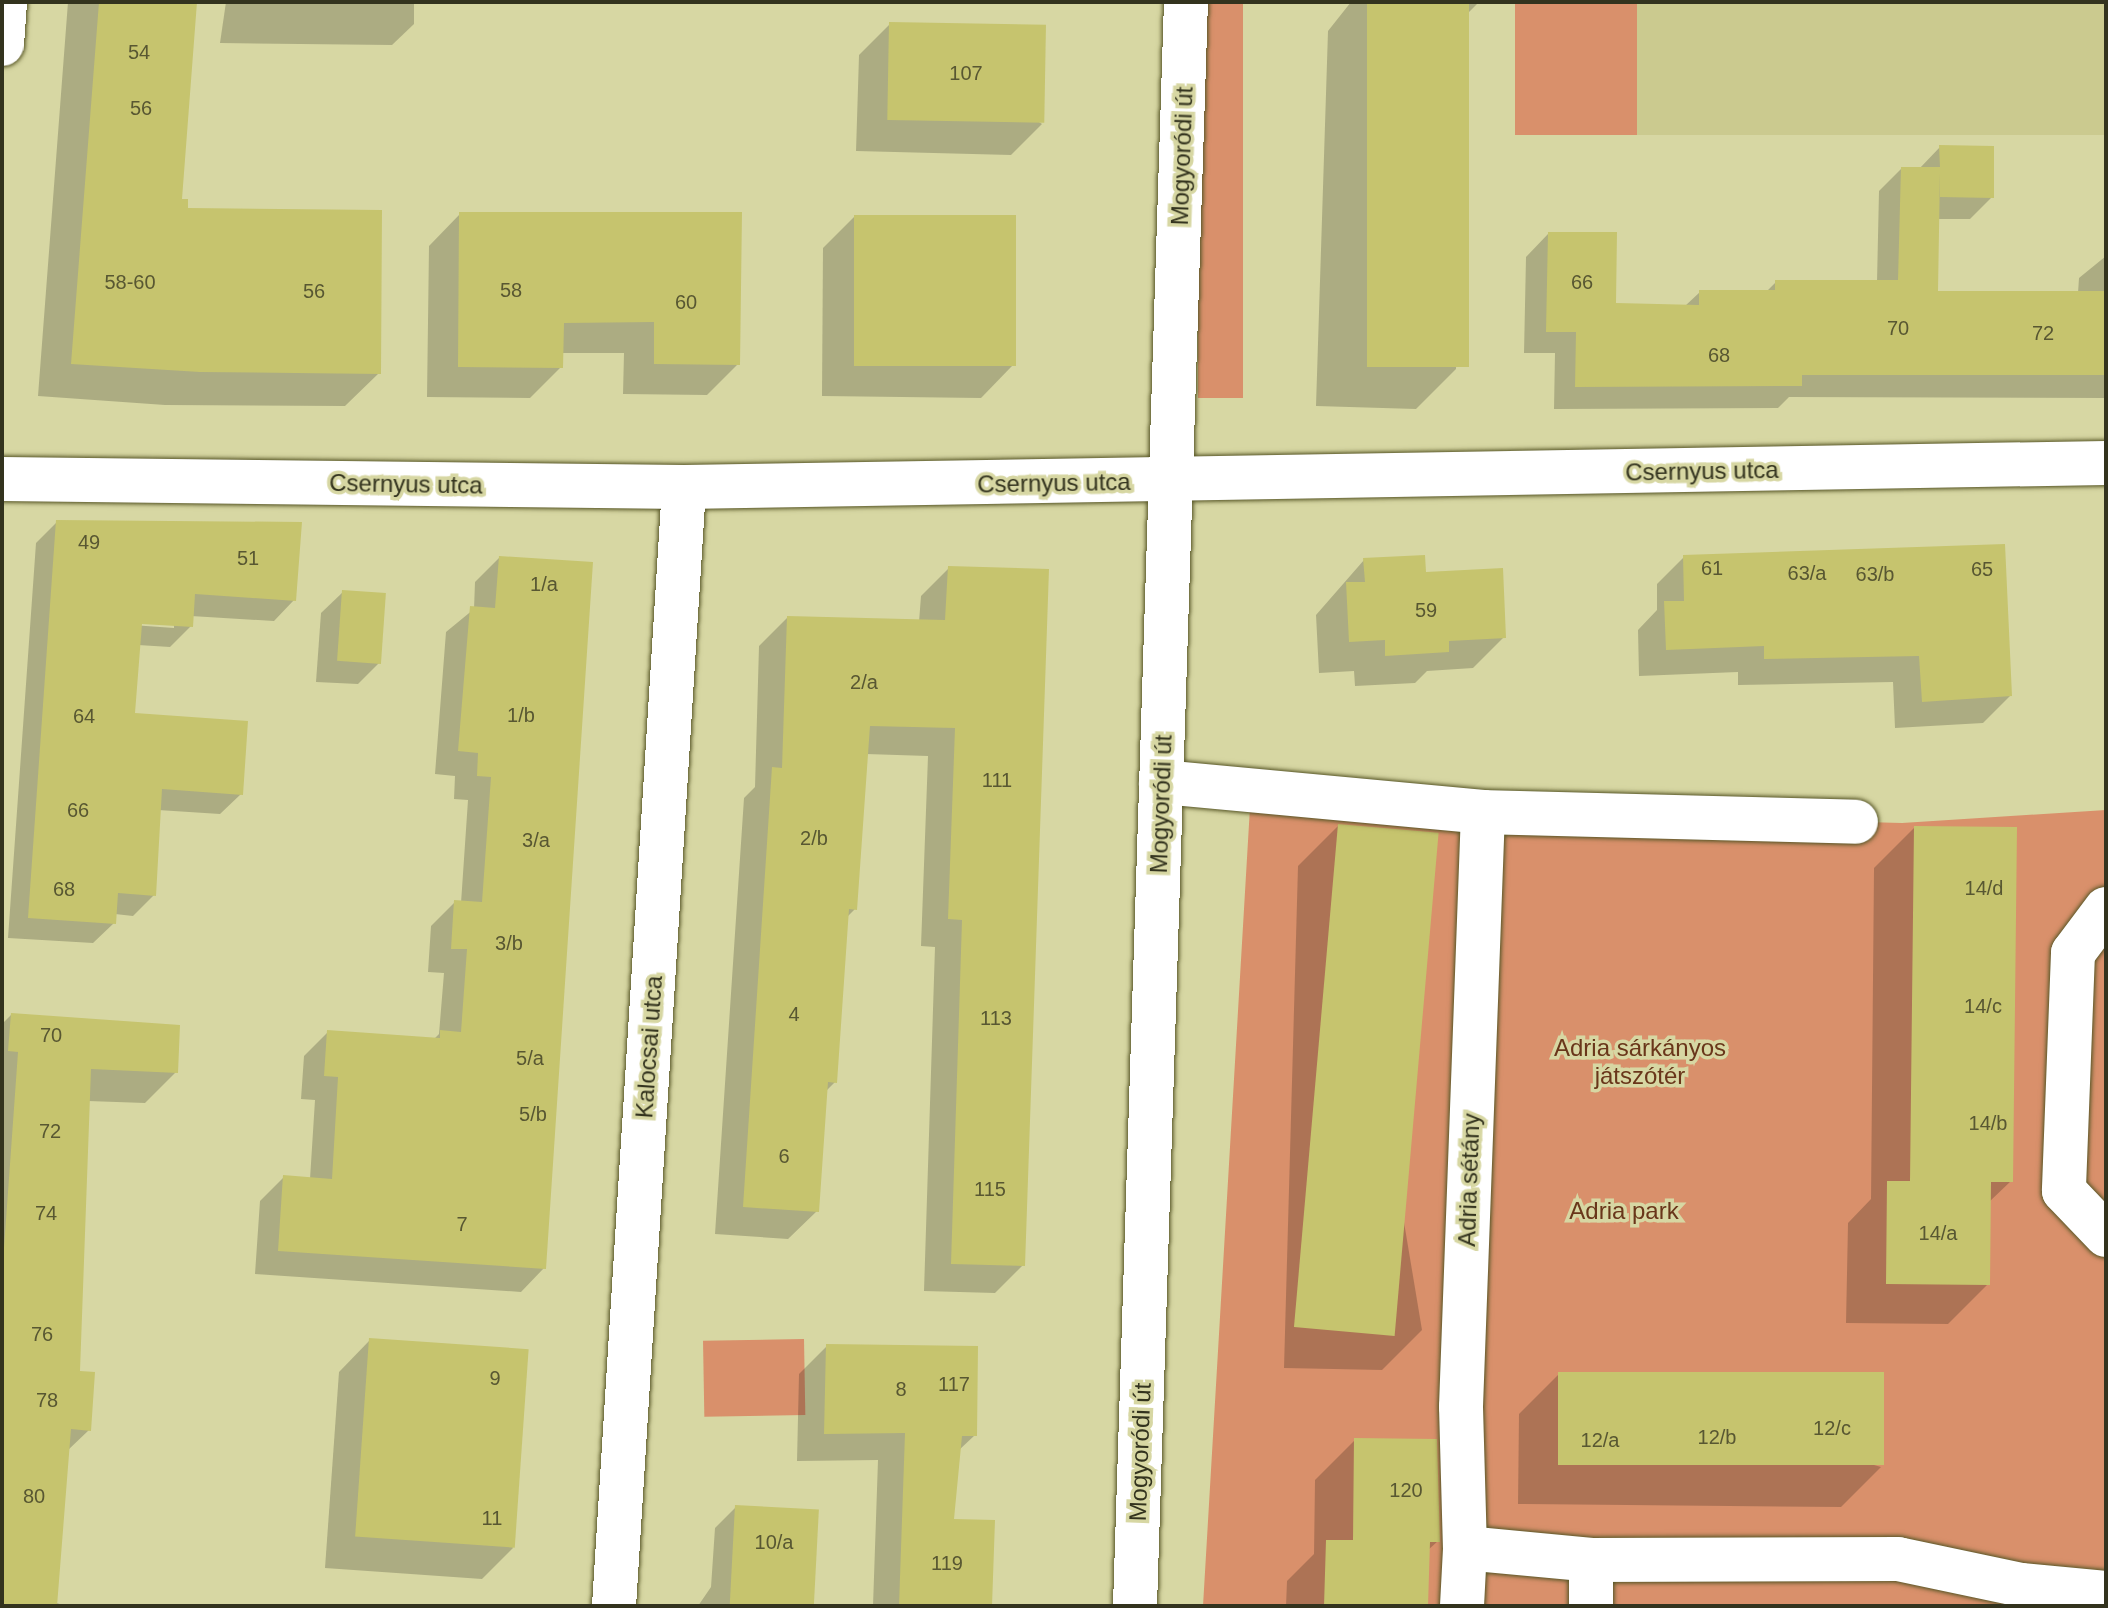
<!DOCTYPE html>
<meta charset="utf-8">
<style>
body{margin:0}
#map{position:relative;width:2108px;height:1608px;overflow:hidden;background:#d7d7a3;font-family:Arial,sans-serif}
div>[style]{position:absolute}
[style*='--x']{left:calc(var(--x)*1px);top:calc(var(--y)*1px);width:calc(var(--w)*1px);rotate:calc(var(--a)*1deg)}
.built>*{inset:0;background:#cbca8f;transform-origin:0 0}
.green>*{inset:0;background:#d9906b;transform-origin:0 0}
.shadow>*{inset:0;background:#0003}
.building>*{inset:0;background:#c6c46e;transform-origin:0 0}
.roads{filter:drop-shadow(0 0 2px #575626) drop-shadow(0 0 2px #575626)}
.minor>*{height:44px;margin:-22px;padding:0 22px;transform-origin:22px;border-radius:22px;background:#fff}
.tertiary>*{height:44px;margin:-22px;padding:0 22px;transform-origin:22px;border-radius:22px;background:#fff}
span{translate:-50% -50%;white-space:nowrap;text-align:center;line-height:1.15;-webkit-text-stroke:7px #d7d7a3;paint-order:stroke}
.number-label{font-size:20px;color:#585732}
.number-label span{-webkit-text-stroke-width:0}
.street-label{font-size:24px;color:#33331e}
.park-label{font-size:24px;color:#69361a}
.frame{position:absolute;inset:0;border:4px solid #33331e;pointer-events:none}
</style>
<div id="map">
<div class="built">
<div style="left:1637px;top:2px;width:469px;height:133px"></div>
</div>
<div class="green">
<div style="left:1198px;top:2px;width:45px;height:396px"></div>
<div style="left:1515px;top:2px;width:122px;height:133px"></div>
<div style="clip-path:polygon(1251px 790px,1483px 812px,1902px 823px,2106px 810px,2106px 1606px,1203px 1606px)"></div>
<div style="left:804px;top:1339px;width:76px;height:101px;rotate:89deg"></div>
</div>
<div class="shadow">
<div style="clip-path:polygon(68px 2px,195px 2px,180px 201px,379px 373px,345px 406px,165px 405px,38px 396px)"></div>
<div style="clip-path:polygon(226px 2px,414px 2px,414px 24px,392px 45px,220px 43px)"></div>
<div style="clip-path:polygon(1351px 2px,1479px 2px,1467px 14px,1456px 369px,1416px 409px,1316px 406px,1328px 31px)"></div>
<div style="clip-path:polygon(890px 24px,1042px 124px,1011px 155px,856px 151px,859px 55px)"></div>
<div style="clip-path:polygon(1940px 147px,1992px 197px,1970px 219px,1937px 219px,1936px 293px,2078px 293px,2079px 278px,2106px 256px,2106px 398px,1789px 397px,1778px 408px,1554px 409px,1555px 353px,1524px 353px,1526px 257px,1548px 234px,1614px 305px,1685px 306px,1700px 292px,1766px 292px,1776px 282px,1877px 282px,1879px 191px,1901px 169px,1919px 169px)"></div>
<div style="clip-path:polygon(460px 214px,738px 364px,707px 395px,623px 394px,624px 353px,562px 353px,561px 367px,530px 398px,427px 397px,429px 246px)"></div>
<div style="clip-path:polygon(854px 217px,1012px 366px,981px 398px,822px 396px,823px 248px)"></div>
<div style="clip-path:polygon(evenodd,57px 522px,294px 600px,274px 621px,191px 616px,191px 626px,170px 647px,138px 645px,133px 714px,241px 794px,220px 814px,158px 810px,154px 895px,133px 916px,115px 914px,114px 923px,93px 943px,8px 938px,36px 543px,57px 522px,132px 621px,174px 624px,174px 628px,132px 625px,132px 621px)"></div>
<div style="clip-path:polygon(2003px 547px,2010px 696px,1983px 723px,1895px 728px,1893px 682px,1738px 685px,1738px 672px,1639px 676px,1638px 630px,1657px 610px,1657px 584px,1684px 557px)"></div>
<div style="clip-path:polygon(499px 558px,544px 1268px,521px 1292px,255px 1274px,260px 1201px,284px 1177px,310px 1179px,315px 1100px,301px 1099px,304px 1056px,328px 1032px,434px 1039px,439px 1034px,444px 973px,428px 972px,431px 926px,455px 902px,461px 903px,468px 800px,454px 799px,455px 776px,435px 774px,446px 632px,474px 609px,475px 582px)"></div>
<div style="clip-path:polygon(1364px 560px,1504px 637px,1473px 668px,1427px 671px,1415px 683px,1355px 686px,1354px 671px,1319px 673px,1316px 615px)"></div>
<div style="clip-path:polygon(949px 568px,1023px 1265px,995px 1293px,924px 1291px,935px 947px,921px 946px,928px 756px,866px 754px,855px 909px,846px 918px,835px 1082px,826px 1091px,817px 1211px,788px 1239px,715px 1234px,744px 798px,755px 787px,759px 646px,787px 618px,919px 622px,921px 596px)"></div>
<div style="clip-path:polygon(343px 592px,379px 663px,358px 684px,316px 682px,321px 613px)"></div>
<div style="clip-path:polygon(1338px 826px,1422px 1330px,1382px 1370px,1284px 1368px,1298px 866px)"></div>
<div style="clip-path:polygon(1914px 828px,2011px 1181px,1988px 1203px,1988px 1284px,1948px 1324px,1846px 1323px,1848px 1223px,1871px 1199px,1874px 868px)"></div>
<div style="clip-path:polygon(11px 1015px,176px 1072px,145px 1103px,88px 1101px,78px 1373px,89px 1430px,67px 1451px,56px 1603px,67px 1606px,2px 1606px,2px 1024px)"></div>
<div style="clip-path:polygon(370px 1340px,513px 1548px,482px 1579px,325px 1568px,339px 1372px)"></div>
<div style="clip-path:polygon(827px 1346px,975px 1435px,958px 1451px,952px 1521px,990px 1606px,873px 1606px,878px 1460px,797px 1461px,799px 1374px)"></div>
<div style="clip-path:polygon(1559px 1374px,1881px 1467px,1841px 1507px,1518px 1504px,1519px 1414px)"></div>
<div style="clip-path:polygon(1355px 1440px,1438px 1541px,1427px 1551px,1426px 1606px,1286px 1606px,1287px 1581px,1314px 1554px,1315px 1480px)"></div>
<div style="clip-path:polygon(736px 1507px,810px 1606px,698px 1606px,711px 1587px,715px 1528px)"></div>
</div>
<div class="building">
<div style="clip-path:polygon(99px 2px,197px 2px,182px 199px,188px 199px,188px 208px,382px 210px,381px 374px,200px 372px,71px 364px)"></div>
<div style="left:1367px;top:2px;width:102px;height:365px"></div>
<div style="left:889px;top:22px;width:157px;height:98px;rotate:1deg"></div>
<div style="clip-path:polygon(1939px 145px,1994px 146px,1994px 198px,1940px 197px,1940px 172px,1938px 291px,2106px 291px,2106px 375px,1802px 375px,1802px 386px,1575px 387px,1576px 332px,1546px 332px,1548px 232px,1617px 232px,1616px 303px,1699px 305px,1699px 290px,1775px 290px,1775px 280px,1898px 280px,1901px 167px,1940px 167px)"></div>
<div style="clip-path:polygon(459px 212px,742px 212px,740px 365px,654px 364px,654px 322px,564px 323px,563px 368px,458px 367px)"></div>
<div style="left:854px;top:215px;width:162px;height:151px"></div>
<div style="clip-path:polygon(56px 520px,302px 522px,296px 601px,195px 594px,193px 627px,142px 624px,135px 713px,248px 721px,243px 795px,162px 789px,156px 896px,118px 893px,116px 924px,28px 918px)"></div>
<div style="clip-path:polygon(2005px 544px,2012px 696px,1922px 702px,1919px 656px,1764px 659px,1764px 646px,1666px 650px,1664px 601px,1684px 601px,1683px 555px)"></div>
<div style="clip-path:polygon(1425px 555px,1426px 572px,1503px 568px,1506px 638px,1449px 641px,1449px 652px,1385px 656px,1385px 640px,1349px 642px,1346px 582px,1365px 582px,1363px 558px)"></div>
<div style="clip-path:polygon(499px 556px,593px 562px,546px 1269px,278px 1251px,283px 1175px,332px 1179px,338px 1077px,324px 1076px,327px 1030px,440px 1038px,440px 1030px,461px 1032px,467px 949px,451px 949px,454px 900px,482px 902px,491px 777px,477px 776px,478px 753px,458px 751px,470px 606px,495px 608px)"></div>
<div style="clip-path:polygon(948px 566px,1049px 569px,1025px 1266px,951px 1264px,962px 920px,948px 919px,955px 728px,870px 726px,857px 910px,849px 909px,837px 1083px,828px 1082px,819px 1212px,743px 1207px,772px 767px,782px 768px,787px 616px,945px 620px)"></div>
<div style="left:342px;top:590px;width:44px;height:71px;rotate:4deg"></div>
<div style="left:1338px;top:824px;width:101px;height:505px;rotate:5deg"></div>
<div style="clip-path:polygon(1914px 826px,2017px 827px,2013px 1182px,1991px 1182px,1990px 1285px,1886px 1284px,1887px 1181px,1910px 1181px)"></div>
<div style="clip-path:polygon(11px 1013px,180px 1025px,178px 1073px,91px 1069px,80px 1371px,95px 1372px,91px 1431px,71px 1429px,57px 1606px,2px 1606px,2px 1276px,18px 1052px,8px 1051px)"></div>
<div style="left:369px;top:1338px;width:160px;height:199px;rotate:4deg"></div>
<div style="clip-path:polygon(826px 1344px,978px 1346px,977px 1436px,962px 1436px,954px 1519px,995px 1520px,992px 1606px,899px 1606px,905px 1433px,824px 1434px)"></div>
<div style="left:1558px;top:1372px;width:326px;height:93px"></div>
<div style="clip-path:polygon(1354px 1438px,1437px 1439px,1440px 1542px,1430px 1542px,1428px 1606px,1324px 1606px,1326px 1540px,1353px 1540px)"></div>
<div style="left:735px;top:1505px;width:84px;height:101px;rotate:3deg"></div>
</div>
<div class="roads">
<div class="minor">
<div style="--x:2;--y:44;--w:42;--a:-85.9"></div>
<div style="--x:2;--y:479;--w:682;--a:0.67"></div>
<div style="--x:684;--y:487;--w:1422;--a:-0.97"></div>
<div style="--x:1161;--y:782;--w:323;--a:5.3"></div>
<div style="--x:1483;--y:812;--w:373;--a:1.5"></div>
<div style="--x:1483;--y:812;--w:595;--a:92.12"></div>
<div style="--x:1461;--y:1407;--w:141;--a:88.4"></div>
<div style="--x:1465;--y:1548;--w:127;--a:5.4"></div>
<div style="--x:1591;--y:1560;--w:307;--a:-0.2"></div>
<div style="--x:1898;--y:1559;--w:126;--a:11.9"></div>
<div style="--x:2021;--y:1585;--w:85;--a:5.4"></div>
<div style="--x:2106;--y:909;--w:55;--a:126.9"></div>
<div style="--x:2073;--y:953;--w:238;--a:92.2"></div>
<div style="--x:2064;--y:1191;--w:61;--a:46.3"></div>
<div style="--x:614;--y:1606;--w:1121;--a:-86.42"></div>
<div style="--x:1462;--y:1606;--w:58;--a:-87"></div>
<div style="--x:1591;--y:1606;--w:46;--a:-90"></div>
</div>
<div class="tertiary">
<div style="--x:1135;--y:1606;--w:1605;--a:-88.18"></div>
</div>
</div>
<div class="number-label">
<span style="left:139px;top:52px">54</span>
<span style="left:966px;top:73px">107</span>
<span style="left:141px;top:108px">56</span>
<span style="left:130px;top:282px">58-60</span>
<span style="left:1582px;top:282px">66</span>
<span style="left:511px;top:290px">58</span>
<span style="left:314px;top:291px">56</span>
<span style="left:686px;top:302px">60</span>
<span style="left:1898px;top:328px">70</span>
<span style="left:2043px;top:333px">72</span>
<span style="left:1719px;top:355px">68</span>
<span style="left:89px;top:542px">49</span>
<span style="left:248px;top:558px">51</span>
<span style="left:1712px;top:568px">61</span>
<span style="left:1982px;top:569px">65</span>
<span style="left:1807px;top:573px">63/a</span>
<span style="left:1875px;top:574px">63/b</span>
<span style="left:544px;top:584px">1/a</span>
<span style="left:1426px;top:610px">59</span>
<span style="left:864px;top:682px">2/a</span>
<span style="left:521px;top:715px">1/b</span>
<span style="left:84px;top:716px">64</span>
<span style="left:997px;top:780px">111</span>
<span style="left:78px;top:810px">66</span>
<span style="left:814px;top:838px">2/b</span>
<span style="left:536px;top:840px">3/a</span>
<span style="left:1984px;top:888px">14/d</span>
<span style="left:64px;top:889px">68</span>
<span style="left:509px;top:943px">3/b</span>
<span style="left:1983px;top:1006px">14/c</span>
<span style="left:794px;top:1014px">4</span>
<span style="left:996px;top:1018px">113</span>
<span style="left:51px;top:1035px">70</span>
<span style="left:530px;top:1058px">5/a</span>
<span style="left:533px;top:1114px">5/b</span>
<span style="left:1988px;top:1123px">14/b</span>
<span style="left:50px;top:1131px">72</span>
<span style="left:784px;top:1156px">6</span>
<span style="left:990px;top:1189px">115</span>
<span style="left:46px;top:1213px">74</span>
<span style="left:462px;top:1224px">7</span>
<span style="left:1938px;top:1233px">14/a</span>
<span style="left:42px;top:1334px">76</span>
<span style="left:495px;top:1378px">9</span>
<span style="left:954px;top:1384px">117</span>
<span style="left:901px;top:1389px">8</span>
<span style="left:47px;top:1400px">78</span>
<span style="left:1832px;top:1428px">12/c</span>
<span style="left:1717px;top:1437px">12/b</span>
<span style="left:1600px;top:1440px">12/a</span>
<span style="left:1406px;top:1490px">120</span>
<span style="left:34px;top:1496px">80</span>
<span style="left:492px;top:1518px">11</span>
<span style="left:774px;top:1542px">10/a</span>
<span style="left:947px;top:1563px">119</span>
</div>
<div class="street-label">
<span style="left:1182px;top:156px;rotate:-88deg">Mogyoródi út</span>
<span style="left:1702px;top:471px;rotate:-1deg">Csernyus utca</span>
<span style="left:1054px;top:483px;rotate:-1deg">Csernyus utca</span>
<span style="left:406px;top:484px;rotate:1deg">Csernyus utca</span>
<span style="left:1161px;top:804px;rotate:-88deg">Mogyoródi út</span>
<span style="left:649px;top:1047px;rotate:-86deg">Kalocsai utca</span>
<span style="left:1469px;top:1180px;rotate:-88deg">Adria sétány</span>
<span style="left:1140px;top:1452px;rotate:-88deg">Mogyoródi út</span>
</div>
<div class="park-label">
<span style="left:1640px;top:1062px">Adria sárkányos<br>játszótér</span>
<span style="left:1624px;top:1211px">Adria park</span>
</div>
<div class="frame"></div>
</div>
